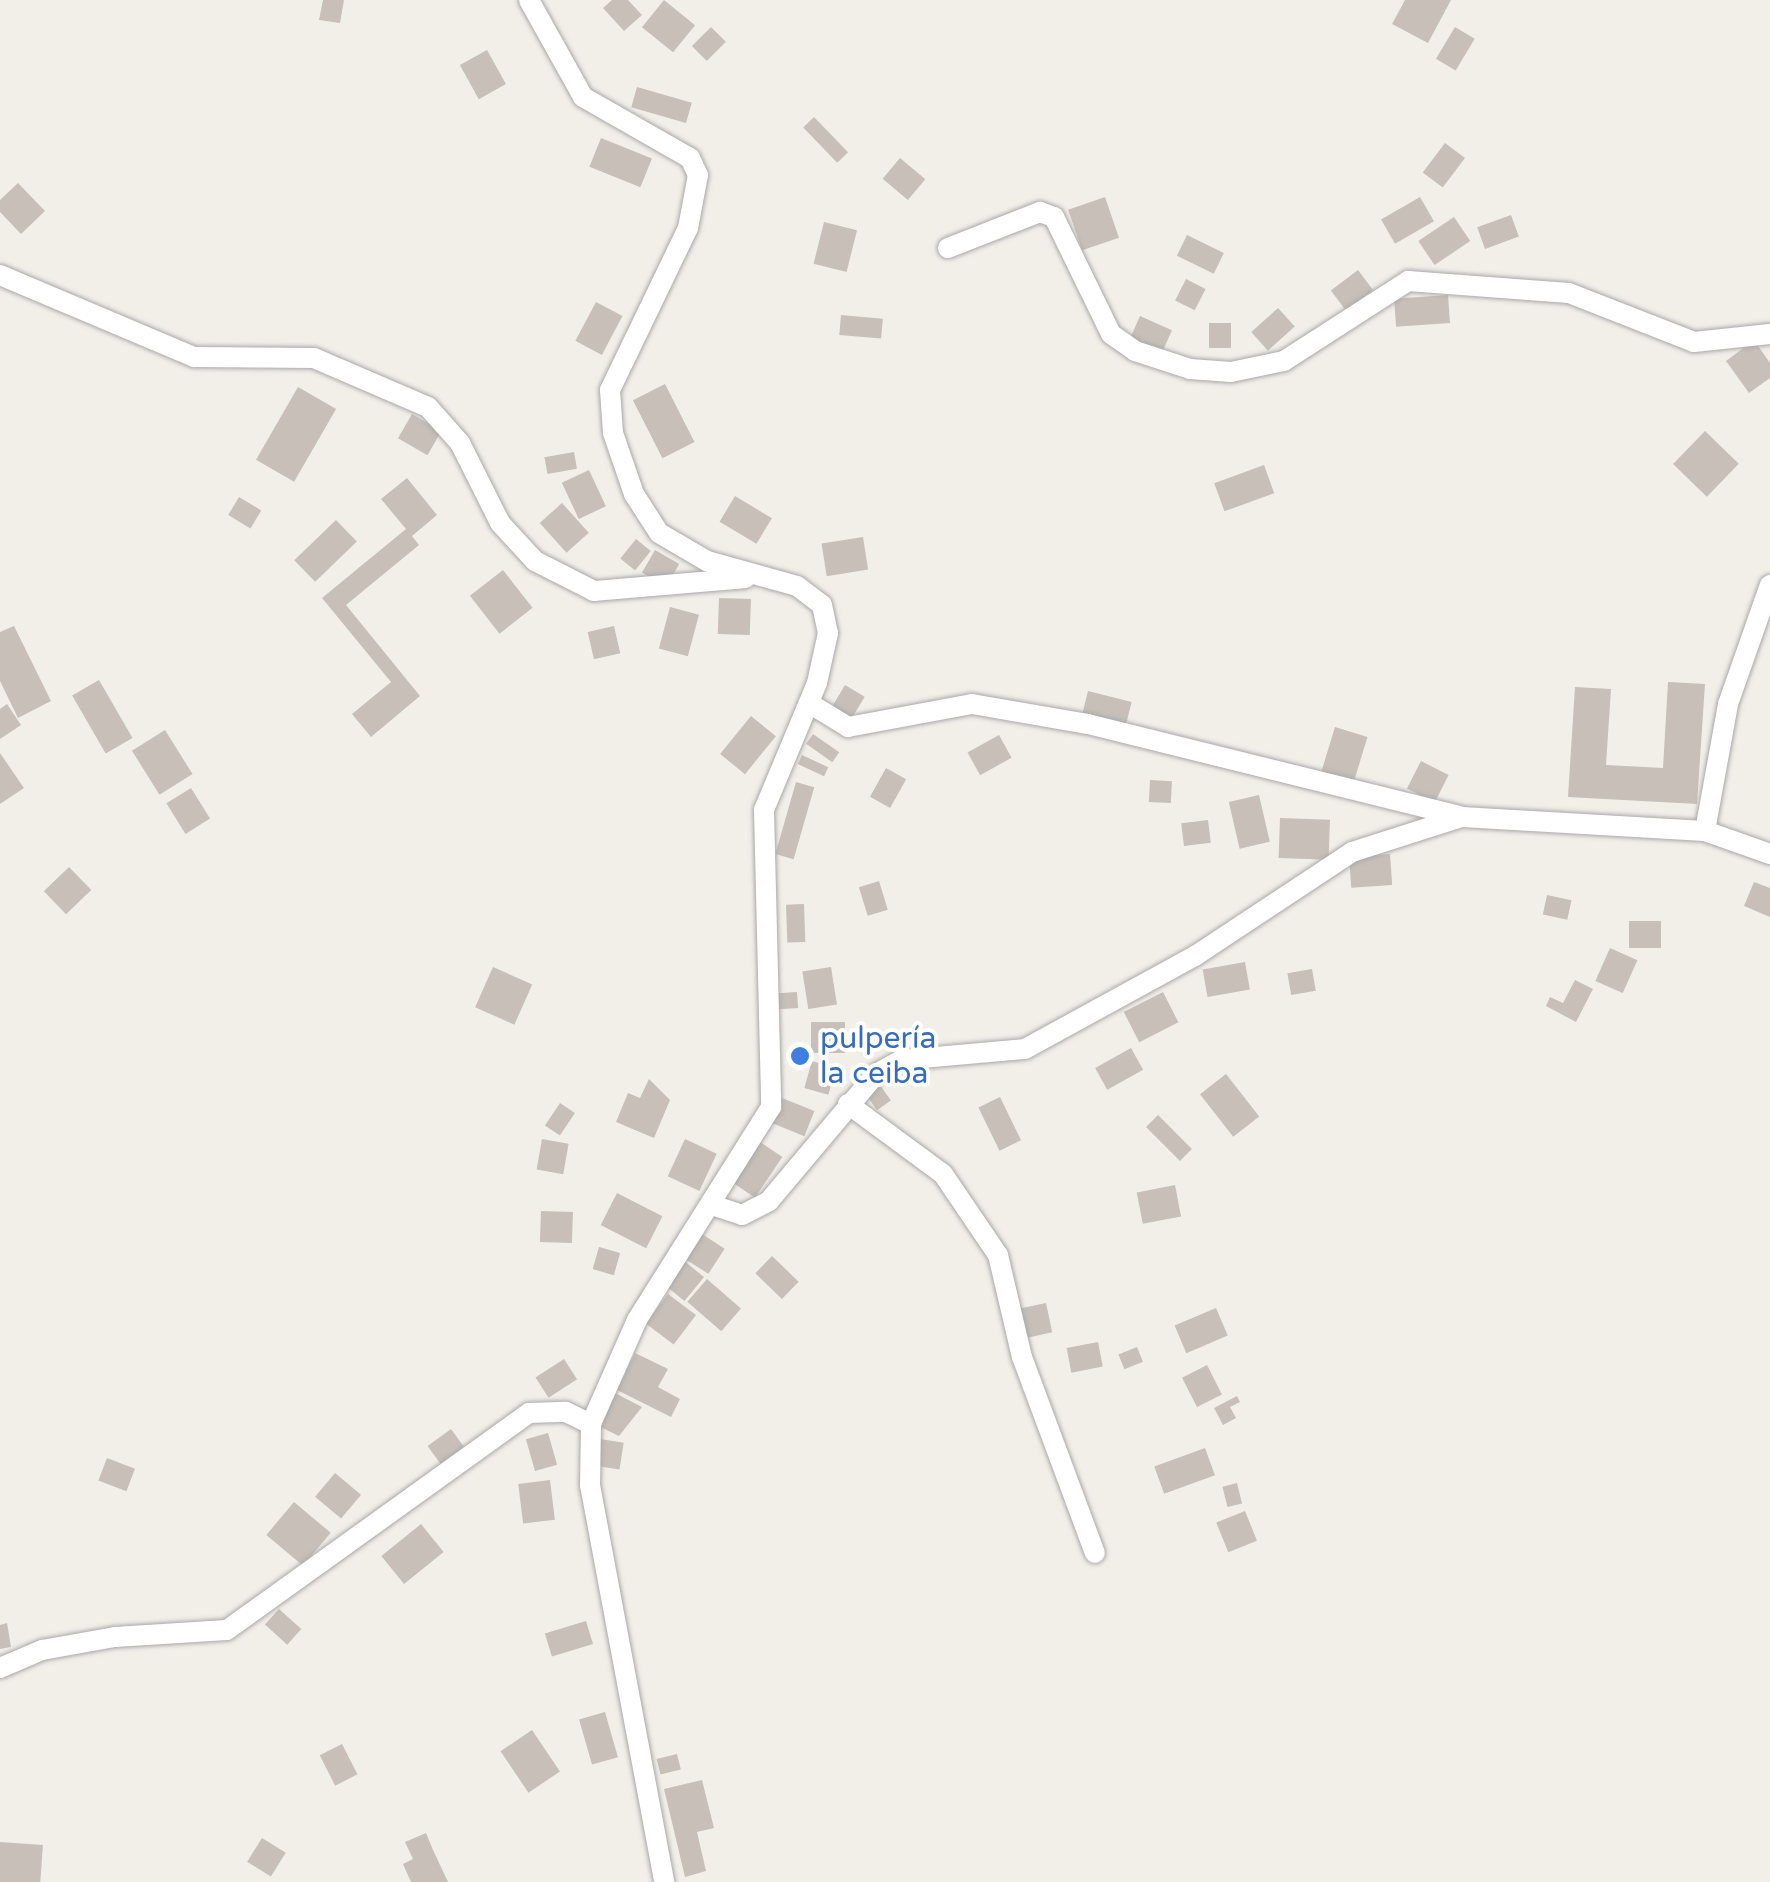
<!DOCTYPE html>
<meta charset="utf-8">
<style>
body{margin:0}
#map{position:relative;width:1770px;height:1882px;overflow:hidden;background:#f2efe9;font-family:"Varela Round",sans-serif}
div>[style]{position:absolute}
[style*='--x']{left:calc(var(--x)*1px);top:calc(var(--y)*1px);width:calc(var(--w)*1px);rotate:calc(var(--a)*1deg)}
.building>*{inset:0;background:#c7bfb8;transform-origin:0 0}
.roads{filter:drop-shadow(0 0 2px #a9a9a9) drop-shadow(0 0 2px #a9a9a9)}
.minor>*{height:20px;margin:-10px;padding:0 10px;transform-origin:10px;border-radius:10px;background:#fff}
.dots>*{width:28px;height:28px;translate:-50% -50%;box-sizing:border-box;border:5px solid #fff;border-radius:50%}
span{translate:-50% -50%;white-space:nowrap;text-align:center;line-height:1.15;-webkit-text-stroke:8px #fff;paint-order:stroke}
.shop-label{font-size:30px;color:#366cbe}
.left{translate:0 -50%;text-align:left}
</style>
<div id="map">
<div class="building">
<div style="clip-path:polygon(323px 0,344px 0,340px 23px,319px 20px)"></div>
<div style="clip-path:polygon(612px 0,628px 0,642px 15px,624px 31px,603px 8px)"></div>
<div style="left:664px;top:0;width:40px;height:35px;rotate:39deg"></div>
<div style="clip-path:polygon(1405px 0,1451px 0,1428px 43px,1392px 24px)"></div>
<div style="left:711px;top:27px;width:21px;height:27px;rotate:45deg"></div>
<div style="left:1455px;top:27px;width:23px;height:37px;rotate:31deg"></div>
<div style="left:487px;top:50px;width:39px;height:31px;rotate:61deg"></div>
<div style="left:637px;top:87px;width:57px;height:21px;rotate:16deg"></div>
<div style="left:814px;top:117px;width:49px;height:15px;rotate:46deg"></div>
<div style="left:601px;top:138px;width:55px;height:31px;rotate:22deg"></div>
<div style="left:1445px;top:143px;width:25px;height:37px;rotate:37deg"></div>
<div style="left:900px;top:158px;width:33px;height:27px;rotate:40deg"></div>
<div style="clip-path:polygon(18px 183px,45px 211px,21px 234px,0 212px,0 200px)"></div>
<div style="left:1105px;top:197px;width:43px;height:39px;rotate:71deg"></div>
<div style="left:1420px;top:197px;width:28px;height:45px;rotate:60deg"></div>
<div style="left:1511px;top:215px;width:23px;height:36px;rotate:70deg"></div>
<div style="left:1454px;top:217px;width:29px;height:43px;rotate:56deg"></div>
<div style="left:824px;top:222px;width:34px;height:43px;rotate:14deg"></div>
<div style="left:1187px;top:235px;width:41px;height:23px;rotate:26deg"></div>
<div style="left:1358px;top:270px;width:25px;height:34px;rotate:53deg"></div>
<div style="left:1186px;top:279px;width:22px;height:24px;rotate:27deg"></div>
<div style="left:1448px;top:295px;width:28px;height:54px;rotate:86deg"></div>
<div style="left:596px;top:302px;width:30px;height:44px;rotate:28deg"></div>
<div style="left:1278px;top:308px;width:25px;height:36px;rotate:48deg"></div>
<div style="left:841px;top:315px;width:42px;height:20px;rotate:5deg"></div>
<div style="left:1140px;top:316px;width:35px;height:25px;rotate:24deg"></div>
<div style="left:1209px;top:323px;width:22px;height:25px"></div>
<div style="clip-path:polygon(1754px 340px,1770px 363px,1770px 378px,1749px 393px,1726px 361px)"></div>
<div style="left:665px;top:384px;width:65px;height:36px;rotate:63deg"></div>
<div style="left:298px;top:387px;width:44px;height:84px;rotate:30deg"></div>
<div style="left:412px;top:414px;width:34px;height:28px;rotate:30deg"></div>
<div style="left:1705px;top:431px;width:47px;height:46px;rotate:44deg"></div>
<div style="left:574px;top:452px;width:17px;height:30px;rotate:80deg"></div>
<div style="left:1264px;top:465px;width:30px;height:53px;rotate:70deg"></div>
<div style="left:589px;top:470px;width:40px;height:30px;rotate:65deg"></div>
<div style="clip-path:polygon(407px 478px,437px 515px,412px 536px,419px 545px,346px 605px,420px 696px,371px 737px,352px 714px,391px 682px,322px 598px,406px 529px,381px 499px)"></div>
<div style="left:735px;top:496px;width:43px;height:30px;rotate:31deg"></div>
<div style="left:239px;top:497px;width:26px;height:21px;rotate:31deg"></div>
<div style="left:562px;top:503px;width:40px;height:30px;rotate:48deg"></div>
<div style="left:336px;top:520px;width:30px;height:58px;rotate:46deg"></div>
<div style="left:863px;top:537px;width:33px;height:42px;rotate:81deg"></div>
<div style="left:636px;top:539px;width:19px;height:25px;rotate:39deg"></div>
<div style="left:655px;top:550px;width:28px;height:26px;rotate:30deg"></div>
<div style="left:503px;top:570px;width:48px;height:42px;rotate:52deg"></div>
<div style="left:719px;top:598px;width:32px;height:36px;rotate:2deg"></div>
<div style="left:670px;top:607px;width:30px;height:43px;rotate:15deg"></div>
<div style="clip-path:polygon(14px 626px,51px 701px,18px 718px,0 681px,0 632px)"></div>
<div style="left:614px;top:626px;width:28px;height:27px;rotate:77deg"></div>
<div style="left:99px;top:680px;width:67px;height:31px;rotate:60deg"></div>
<div style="clip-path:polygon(1668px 682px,1705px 684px,1697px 804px,1568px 797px,1575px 687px,1611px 689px,1606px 765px,1663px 768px)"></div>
<div style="left:845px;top:685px;width:23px;height:32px;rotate:31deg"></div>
<div style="left:1088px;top:691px;width:45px;height:28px;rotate:14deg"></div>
<div style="clip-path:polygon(7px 704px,21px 725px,0 739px,0 709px)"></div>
<div style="left:751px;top:716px;width:32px;height:49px;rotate:39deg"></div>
<div style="left:1335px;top:727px;width:34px;height:48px;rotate:17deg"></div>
<div style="left:165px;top:730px;width:52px;height:39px;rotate:58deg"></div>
<div style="left:813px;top:734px;width:32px;height:12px;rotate:35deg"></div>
<div style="left:999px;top:735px;width:26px;height:36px;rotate:61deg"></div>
<div style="clip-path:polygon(0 753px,24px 788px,0 804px)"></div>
<div style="left:802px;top:755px;width:29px;height:10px;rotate:25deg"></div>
<div style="left:1421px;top:761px;width:31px;height:31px;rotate:27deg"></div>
<div style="left:886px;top:768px;width:23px;height:33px;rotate:29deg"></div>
<div style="left:1150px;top:780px;width:22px;height:22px;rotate:3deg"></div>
<div style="left:796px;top:782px;width:19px;height:75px;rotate:16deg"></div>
<div style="left:191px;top:788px;width:36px;height:29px;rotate:58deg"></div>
<div style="left:1259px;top:795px;width:48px;height:31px;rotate:77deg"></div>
<div style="left:1280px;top:818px;width:50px;height:40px;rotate:2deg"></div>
<div style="left:1208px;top:820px;width:23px;height:27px;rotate:83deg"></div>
<div style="left:1390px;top:854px;width:31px;height:41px;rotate:86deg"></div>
<div style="left:69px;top:867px;width:32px;height:35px;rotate:46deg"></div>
<div style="left:879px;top:881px;width:30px;height:21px;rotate:73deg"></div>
<div style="clip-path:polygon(1754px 882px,1770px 888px,1770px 917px,1744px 906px)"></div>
<div style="left:1547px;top:895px;width:25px;height:20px;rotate:12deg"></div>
<div style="left:804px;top:904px;width:38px;height:18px;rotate:88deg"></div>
<div style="left:1629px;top:921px;width:32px;height:27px"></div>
<div style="left:1610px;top:948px;width:30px;height:36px;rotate:24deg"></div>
<div style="left:1245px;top:962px;width:28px;height:43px;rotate:80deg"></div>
<div style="left:493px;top:967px;width:43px;height:44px;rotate:24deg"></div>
<div style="left:831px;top:967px;width:38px;height:29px;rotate:81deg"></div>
<div style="left:1312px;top:969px;width:22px;height:25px;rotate:80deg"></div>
<div style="clip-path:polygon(1575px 980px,1593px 989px,1576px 1022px,1546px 1006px,1550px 997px,1563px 1003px)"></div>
<div style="left:797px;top:992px;width:16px;height:19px;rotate:86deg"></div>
<div style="left:1163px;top:992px;width:34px;height:44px;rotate:63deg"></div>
<div style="left:811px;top:1022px;width:34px;height:31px"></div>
<div style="left:1131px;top:1048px;width:25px;height:41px;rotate:61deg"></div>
<div style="left:812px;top:1061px;width:25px;height:28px;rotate:16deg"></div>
<div style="left:1226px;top:1074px;width:54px;height:33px;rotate:52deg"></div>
<div style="clip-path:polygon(649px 1079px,670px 1100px,654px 1138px,616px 1122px,628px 1093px,640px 1098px)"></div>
<div style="left:880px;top:1085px;width:19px;height:17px;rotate:55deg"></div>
<div style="left:1000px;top:1097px;width:48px;height:24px;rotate:64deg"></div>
<div style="left:782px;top:1098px;width:35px;height:27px;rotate:22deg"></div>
<div style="left:560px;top:1103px;width:18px;height:27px;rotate:34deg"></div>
<div style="left:1158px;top:1115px;width:48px;height:17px;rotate:45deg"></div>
<div style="left:542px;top:1139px;width:27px;height:31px;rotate:10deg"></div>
<div style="left:685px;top:1139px;width:35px;height:41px;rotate:25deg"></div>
<div style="left:760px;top:1142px;width:27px;height:49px;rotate:34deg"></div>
<div style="left:1175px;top:1185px;width:32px;height:39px;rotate:79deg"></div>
<div style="left:617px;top:1193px;width:51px;height:36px;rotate:27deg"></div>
<div style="left:541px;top:1211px;width:32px;height:31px;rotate:2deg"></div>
<div style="left:702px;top:1234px;width:27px;height:30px;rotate:33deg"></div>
<div style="left:599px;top:1247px;width:22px;height:23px;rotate:16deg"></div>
<div style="left:772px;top:1256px;width:37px;height:24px;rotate:44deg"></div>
<div style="left:683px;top:1260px;width:27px;height:31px;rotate:39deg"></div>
<div style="left:707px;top:1279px;width:45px;height:30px;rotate:41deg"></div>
<div style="left:668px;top:1294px;width:35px;height:37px;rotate:37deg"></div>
<div style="left:1046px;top:1303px;width:30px;height:28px;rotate:78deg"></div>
<div style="left:1216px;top:1308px;width:30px;height:45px;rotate:67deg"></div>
<div style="left:1098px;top:1342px;width:25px;height:32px;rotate:79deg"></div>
<div style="left:1137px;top:1347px;width:16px;height:20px;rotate:68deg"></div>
<div style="clip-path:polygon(635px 1353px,668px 1369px,658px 1387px,680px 1399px,671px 1417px,617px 1390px)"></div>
<div style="left:564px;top:1359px;width:24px;height:34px;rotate:57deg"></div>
<div style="left:1207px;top:1365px;width:33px;height:28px;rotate:63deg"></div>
<div style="clip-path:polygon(613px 1392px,642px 1407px,619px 1436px,596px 1425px)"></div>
<div style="clip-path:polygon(1237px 1396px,1240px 1402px,1230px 1407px,1236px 1418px,1223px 1425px,1214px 1408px)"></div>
<div style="left:451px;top:1429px;width:22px;height:29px;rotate:54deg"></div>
<div style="left:548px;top:1433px;width:33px;height:23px;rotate:74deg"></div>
<div style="left:600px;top:1439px;width:24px;height:27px;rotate:9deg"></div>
<div style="left:1205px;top:1448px;width:29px;height:54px;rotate:70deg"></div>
<div style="left:107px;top:1458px;width:30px;height:24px;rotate:21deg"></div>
<div style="left:335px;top:1473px;width:34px;height:31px;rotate:40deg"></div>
<div style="left:550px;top:1480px;width:40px;height:32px;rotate:83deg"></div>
<div style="left:1237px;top:1483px;width:21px;height:15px;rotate:76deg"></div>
<div style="left:294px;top:1502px;width:48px;height:43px;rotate:40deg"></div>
<div style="left:1245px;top:1511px;width:32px;height:31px;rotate:68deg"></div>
<div style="left:421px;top:1524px;width:36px;height:51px;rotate:51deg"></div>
<div style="left:279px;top:1609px;width:30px;height:21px;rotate:42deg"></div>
<div style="left:586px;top:1621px;width:24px;height:43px;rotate:73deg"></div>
<div style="clip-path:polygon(7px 1623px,11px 1647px,0 1649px,0 1625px)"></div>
<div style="left:605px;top:1712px;width:47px;height:27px;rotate:74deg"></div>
<div style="left:532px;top:1730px;width:50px;height:38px;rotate:56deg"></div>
<div style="left:342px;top:1744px;width:34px;height:25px;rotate:63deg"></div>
<div style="left:677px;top:1754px;width:16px;height:21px;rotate:76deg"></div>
<div style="clip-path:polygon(702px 1780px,714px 1828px,697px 1832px,706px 1871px,685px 1877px,664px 1789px)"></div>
<div style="clip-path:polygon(426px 1833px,433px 1850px,448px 1882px,411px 1882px,403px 1864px,413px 1859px,405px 1842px)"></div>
<div style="left:262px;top:1838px;width:28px;height:28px;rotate:32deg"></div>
<div style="left:0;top:1842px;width:43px;height:40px;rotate:4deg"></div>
</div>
<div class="roads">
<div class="minor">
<div style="--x:529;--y:0;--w:111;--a:60.9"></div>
<div style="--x:583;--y:97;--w:123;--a:29.7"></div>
<div style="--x:690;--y:158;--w:19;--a:65"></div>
<div style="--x:698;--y:175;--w:54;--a:100.7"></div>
<div style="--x:688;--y:228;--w:180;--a:115.7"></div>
<div style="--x:610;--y:390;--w:43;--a:86"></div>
<div style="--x:613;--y:433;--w:65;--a:71"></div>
<div style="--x:634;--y:494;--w:46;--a:57.3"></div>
<div style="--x:659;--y:533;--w:56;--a:30.3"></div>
<div style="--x:707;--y:561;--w:93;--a:15.5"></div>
<div style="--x:797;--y:586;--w:31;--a:37"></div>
<div style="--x:822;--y:605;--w:29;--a:78"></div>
<div style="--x:828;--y:633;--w:51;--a:102.4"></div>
<div style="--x:817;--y:683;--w:138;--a:112.7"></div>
<div style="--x:764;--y:810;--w:297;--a:88.6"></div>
<div style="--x:771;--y:1107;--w:252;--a:122.2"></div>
<div style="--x:637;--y:1320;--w:114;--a:113.9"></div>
<div style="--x:591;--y:1424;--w:61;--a:90.9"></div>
<div style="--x:590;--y:1485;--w:404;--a:79.4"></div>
<div style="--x:948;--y:248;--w:99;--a:-21.4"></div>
<div style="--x:1040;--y:212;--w:15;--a:20"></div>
<div style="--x:1054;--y:217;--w:130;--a:64"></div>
<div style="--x:1111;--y:334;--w:29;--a:35"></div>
<div style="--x:1135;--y:351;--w:58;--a:18.1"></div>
<div style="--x:1190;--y:369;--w:41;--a:4.2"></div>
<div style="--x:1231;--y:372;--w:54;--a:-11.7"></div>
<div style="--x:1284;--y:361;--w:148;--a:-32.8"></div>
<div style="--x:1408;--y:281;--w:161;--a:4.3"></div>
<div style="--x:1569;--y:293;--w:134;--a:21.4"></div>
<div style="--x:1694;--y:342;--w:76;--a:-6"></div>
<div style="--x:0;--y:275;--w:211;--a:22.9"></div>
<div style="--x:194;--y:357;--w:120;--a:0.5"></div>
<div style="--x:314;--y:358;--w:124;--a:23.3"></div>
<div style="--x:428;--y:407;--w:48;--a:48.4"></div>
<div style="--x:460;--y:443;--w:89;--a:63.4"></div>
<div style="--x:500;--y:523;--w:52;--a:47.4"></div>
<div style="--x:535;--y:561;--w:66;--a:27"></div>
<div style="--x:594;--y:591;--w:152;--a:-4.9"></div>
<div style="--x:809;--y:703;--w:46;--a:31.6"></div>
<div style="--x:848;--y:727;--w:126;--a:-10.5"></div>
<div style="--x:972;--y:704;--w:118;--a:9.8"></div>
<div style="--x:1088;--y:724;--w:382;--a:13.9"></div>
<div style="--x:1705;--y:831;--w:129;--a:-79.7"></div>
<div style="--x:1728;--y:704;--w:126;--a:-70.6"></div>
<div style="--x:848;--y:1104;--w:118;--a:36.4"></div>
<div style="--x:943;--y:1174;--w:98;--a:55.8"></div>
<div style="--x:998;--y:1255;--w:105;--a:76.8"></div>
<div style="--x:1022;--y:1357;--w:209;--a:69.6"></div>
<div style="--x:715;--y:1206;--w:28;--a:18"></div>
<div style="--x:742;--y:1215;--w:30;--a:-27"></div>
<div style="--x:769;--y:1201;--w:166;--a:-49.9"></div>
<div style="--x:876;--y:1074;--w:29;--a:-29"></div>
<div style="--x:901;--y:1060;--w:124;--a:-5.1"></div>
<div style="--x:1025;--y:1049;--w:194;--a:-28.7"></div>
<div style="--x:1195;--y:956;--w:188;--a:-33.5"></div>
<div style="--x:1352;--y:852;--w:115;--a:-17.7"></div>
<div style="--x:1462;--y:817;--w:243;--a:3.3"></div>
<div style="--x:1705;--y:831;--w:69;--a:19.5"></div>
<div style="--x:0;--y:1668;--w:46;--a:-23.2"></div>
<div style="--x:42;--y:1650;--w:74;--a:-10.1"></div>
<div style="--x:115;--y:1637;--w:112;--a:-3.6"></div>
<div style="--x:227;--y:1630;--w:372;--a:-35.7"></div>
<div style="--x:529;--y:1413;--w:37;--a:-2"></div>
<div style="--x:566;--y:1412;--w:28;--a:26"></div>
</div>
</div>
<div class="dots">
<div style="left:800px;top:1056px;background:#3f7fe0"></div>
</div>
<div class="shop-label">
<span class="left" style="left:820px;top:1056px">pulpería<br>la ceiba</span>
</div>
</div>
